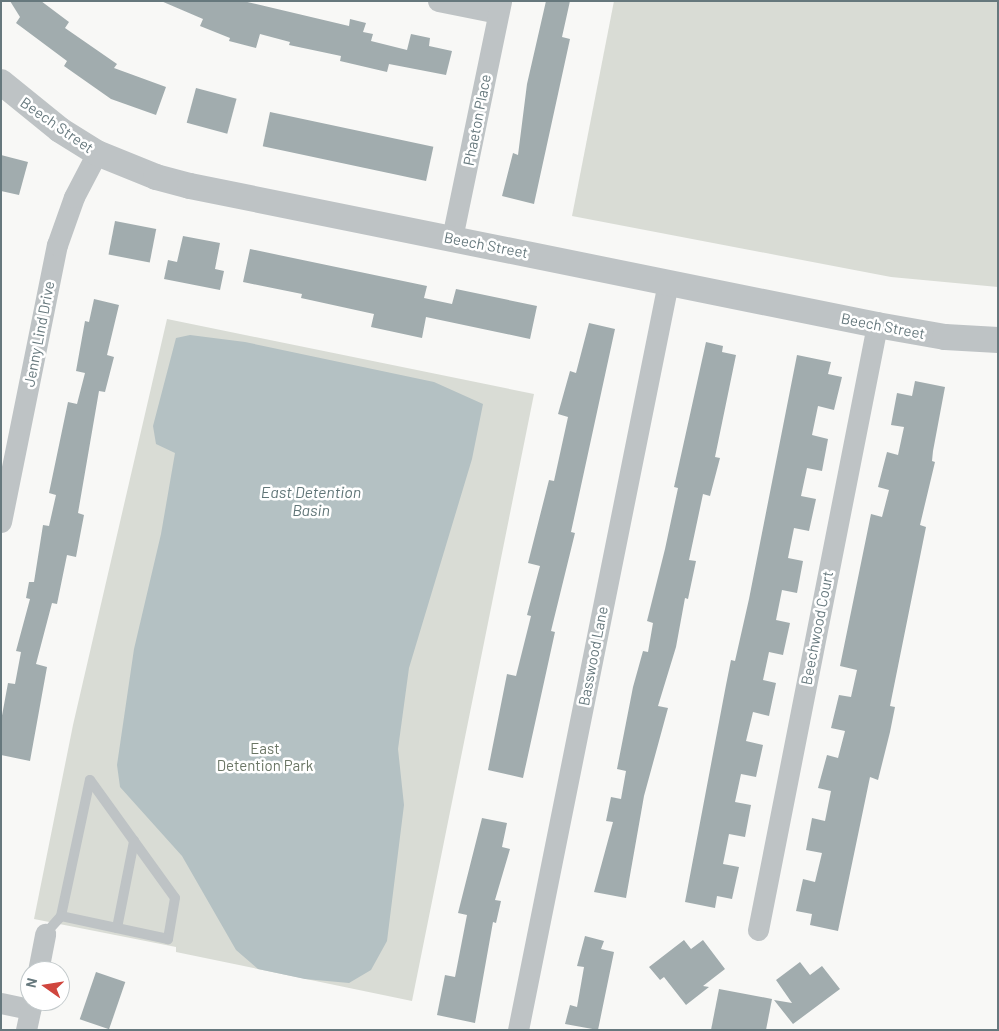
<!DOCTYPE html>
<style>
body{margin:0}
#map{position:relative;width:999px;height:1031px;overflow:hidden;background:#f8f8f6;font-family:Barlow,sans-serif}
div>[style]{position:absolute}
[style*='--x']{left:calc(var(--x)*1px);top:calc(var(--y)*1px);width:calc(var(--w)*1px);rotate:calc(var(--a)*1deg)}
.green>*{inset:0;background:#d9dcd5}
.water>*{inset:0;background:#b4c1c3}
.building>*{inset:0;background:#a1acae;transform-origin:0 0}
.service>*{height:10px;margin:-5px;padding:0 5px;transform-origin:5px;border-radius:5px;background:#bec3c5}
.minor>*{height:21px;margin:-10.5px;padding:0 10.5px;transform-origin:10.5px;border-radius:10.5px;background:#bec3c5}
.tertiary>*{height:26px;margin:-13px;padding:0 13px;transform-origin:13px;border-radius:13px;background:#bec3c5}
span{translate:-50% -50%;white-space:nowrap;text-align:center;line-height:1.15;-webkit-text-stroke:5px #fff;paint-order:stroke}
.street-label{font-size:15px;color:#66787d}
.park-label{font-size:15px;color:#6b7665}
.water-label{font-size:16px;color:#617678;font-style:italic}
.frame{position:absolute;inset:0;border:2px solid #66787d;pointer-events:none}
.north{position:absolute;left:20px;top:961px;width:50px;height:50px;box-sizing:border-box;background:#fff;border:1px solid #c2c9cb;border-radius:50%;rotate:283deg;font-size:14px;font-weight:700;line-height:20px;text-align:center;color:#66787d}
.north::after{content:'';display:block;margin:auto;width:18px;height:22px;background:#d0463e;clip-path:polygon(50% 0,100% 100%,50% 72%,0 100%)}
</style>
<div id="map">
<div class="green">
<div style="clip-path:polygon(614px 1px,998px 1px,998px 287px,891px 277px,572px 216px)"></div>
<div style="clip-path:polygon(167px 319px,534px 394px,412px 1001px,176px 952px,176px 947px,34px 919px,73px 725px)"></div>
</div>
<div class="water">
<div style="clip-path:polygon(190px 335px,245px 342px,434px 382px,483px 404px,472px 459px,409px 668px,398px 749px,404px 805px,387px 941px,371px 970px,349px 983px,305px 979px,258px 969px,236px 950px,182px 856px,120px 787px,117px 765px,134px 649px,161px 534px,175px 453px,156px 444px,153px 426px,176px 338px)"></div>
</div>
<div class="building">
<div style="clip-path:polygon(10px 1px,41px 1px,69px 22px,65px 28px,117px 64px,114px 68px,166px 87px,156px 115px,111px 99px,64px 66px,67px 61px,16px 23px,20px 17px)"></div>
<div style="clip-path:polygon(161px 1px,243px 1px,349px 26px,350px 19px,366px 23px,363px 32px,373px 34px,371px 41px,407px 50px,411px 34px,430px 38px,429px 46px,452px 51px,446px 75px,389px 64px,387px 72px,340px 61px,341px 56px,289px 45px,290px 42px,260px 34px,256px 48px,229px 41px,230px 38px,200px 26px,203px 19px)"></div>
<div style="clip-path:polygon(546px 1px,570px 1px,562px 37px,570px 39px,534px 204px,502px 196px,513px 153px,518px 155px,527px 84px)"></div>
<div style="left:196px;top:88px;width:42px;height:36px;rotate:15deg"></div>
<div style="left:270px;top:112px;width:167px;height:35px;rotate:12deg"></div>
<div style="clip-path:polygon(1px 155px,28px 162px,19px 195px,1px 191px)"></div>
<div style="left:115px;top:221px;width:42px;height:34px;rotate:11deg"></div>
<div style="clip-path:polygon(183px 236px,220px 243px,215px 269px,224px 271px,220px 290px,164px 279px,168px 260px,177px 262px)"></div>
<div style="clip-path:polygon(250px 249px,427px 286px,424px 298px,452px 304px,456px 289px,537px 306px,530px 339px,426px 317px,422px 338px,371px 327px,374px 314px,301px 298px,302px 294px,243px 282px)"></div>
<div style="clip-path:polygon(94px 299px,119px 305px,107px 355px,114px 357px,105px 392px,99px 391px,78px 513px,84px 515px,76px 557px,67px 555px,57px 604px,52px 603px,36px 664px,47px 667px,30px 761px,1px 755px,1px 721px,8px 683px,15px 684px,21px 652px,16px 651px,30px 599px,26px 598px,29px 582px,34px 582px,43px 525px,49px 526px,56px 495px,49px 493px,68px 402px,77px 404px,85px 373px,76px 371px,85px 321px,89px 322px)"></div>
<div style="clip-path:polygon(589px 323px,615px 329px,571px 532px,575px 533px,551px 631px,555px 632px,523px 778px,488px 770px,507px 674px,516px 676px,531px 616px,527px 615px,540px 566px,528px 563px,549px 480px,554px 481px,568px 417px,558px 414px,570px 371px,576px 373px)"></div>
<div style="clip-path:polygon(706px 342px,723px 346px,722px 352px,736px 355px,715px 457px,720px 458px,710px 496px,703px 494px,689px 560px,696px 561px,688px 599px,685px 598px,676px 647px,658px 706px,668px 708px,644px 796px,626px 898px,594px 892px,613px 822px,606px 821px,611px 797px,621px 799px,626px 771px,617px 769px,633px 687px,643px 651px,648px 652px,653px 623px,647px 621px,665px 549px,678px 488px,674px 487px)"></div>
<div style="clip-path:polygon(797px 355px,831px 362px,828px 374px,842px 377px,834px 410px,818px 406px,812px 435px,828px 439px,822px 471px,807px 468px,801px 496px,816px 499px,809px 531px,794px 528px,788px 558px,803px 561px,797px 593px,782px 590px,776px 620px,790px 623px,783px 655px,769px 652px,763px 680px,776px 683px,769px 716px,753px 712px,746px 741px,763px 745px,756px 777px,741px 774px,735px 802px,751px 805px,745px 837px,729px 834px,723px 864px,739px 867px,732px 899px,717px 896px,715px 908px,685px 902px,726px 685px,731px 660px,735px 661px,749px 599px)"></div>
<div style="clip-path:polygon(915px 381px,945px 387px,933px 451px,932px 461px,935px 462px,920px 525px,926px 527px,890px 706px,895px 707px,890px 732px,878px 780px,870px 777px,838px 931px,810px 925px,812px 914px,796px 911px,803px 879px,815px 882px,822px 853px,806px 850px,812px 818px,825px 821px,831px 791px,818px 788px,827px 755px,838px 758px,845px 731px,831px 728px,839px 695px,851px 697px,857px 670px,840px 666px,871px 514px,882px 517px,889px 490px,878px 487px,887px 452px,898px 455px,904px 427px,891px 425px,897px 393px,912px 396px)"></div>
<div style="clip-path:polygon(482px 818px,507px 823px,502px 847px,510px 849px,495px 900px,501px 901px,496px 923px,493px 922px,475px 1023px,437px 1015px,445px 975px,455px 977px,467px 915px,458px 913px)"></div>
<div style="clip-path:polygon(585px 936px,604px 941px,601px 949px,614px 952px,598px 1030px,565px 1024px,570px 1005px,577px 1007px,584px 967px,577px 966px)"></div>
<div style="clip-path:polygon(684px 940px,691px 949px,703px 940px,725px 969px,703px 986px,709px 987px,686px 1005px,664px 977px,660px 980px,649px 967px)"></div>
<div style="clip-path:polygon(800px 962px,810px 975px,822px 966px,840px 989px,793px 1024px,774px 1000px,792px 1003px,776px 980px)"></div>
<div style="left:96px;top:972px;width:31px;height:50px;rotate:19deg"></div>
<div style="clip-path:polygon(719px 989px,772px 999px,766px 1030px,711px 1030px)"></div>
</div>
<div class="service">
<div style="--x:117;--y:928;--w:89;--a:-78.9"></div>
<div style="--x:45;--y:934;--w:24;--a:-48"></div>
<div style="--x:61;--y:916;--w:139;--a:-78"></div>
<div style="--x:90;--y:780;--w:145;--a:54.2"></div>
<div style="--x:175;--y:898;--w:42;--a:99.7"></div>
<div style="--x:168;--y:939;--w:109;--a:-167.9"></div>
</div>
<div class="minor">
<div style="--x:438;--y:1;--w:61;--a:11.3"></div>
<div style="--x:452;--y:238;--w:242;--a:-78.3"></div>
<div style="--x:1;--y:522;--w:283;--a:-78.6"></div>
<div style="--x:57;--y:245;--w:51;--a:-70.5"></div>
<div style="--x:74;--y:197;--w:50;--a:-62.4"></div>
<div style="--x:758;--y:930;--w:617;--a:-78.87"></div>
<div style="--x:38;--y:971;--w:38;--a:-79"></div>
<div style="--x:1;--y:1003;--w:30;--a:12"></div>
<div style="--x:26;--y:1030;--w:30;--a:-78"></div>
<div style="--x:518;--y:1030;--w:762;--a:-78.65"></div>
</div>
<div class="tertiary">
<div style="--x:1;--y:82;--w:76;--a:39.1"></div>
<div style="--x:60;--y:130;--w:44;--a:31.9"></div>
<div style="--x:97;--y:153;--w:64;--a:22.1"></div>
<div style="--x:156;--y:177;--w:35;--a:15"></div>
<div style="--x:190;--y:186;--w:701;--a:11.44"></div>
<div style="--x:877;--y:325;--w:69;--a:10"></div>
<div style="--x:945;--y:337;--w:53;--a:3.2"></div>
</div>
<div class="street-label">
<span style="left:477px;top:120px;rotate:-79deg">Phaeton Place</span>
<span style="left:57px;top:125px;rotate:35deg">Beech Street</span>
<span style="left:486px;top:245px;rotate:11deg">Beech Street</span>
<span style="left:883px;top:326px;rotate:11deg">Beech Street</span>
<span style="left:39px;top:334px;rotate:-79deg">Jenny Lind Drive</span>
<span style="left:817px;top:628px;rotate:-79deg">Beechwood Court</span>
<span style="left:593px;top:656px;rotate:-79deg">Basswood Lane</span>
</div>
<div class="park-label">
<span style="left:265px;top:757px">East<br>Detention Park</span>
</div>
<div class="water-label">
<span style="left:311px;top:501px">East Detention<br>Basin</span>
</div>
<div class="frame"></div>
<div class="north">N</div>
</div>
